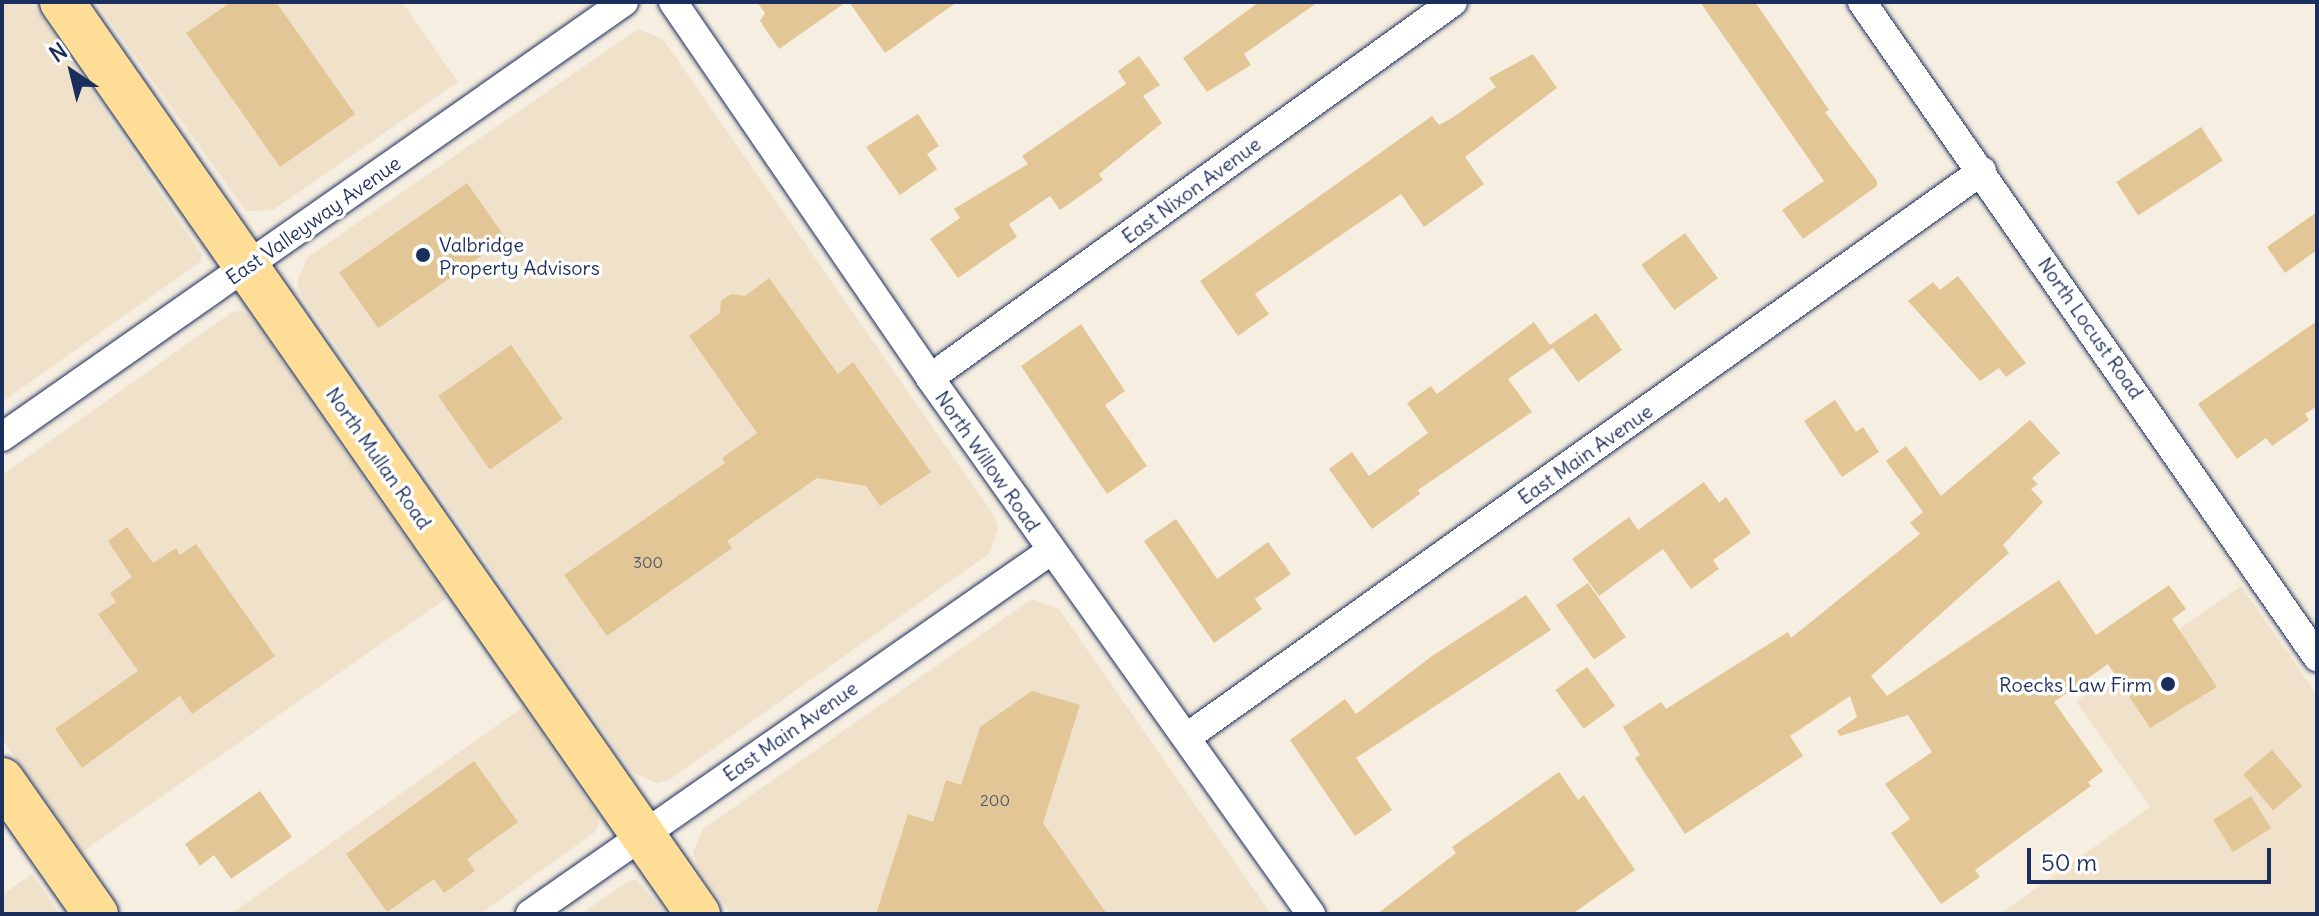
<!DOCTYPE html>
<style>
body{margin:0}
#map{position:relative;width:2319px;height:916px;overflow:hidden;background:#f6eee0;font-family:Delius,sans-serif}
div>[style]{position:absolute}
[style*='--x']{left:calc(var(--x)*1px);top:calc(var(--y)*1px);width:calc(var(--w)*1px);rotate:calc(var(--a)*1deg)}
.built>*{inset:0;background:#f0e2ca}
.building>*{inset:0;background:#e2c696;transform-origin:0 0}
.roads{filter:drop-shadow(0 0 2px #1b2f5e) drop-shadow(0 0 2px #1b2f5e)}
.street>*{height:28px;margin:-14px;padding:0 14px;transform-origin:14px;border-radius:14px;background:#fff}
.primary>*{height:44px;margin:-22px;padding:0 22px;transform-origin:22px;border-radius:22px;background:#fedd96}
.dots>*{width:22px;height:22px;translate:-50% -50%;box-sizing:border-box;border:4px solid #fff;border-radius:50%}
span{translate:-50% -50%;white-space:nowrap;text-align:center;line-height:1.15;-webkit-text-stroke:7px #fff;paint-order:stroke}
.number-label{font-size:16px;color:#4d556c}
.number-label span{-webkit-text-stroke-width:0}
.street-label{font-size:20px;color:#1b2f5e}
.poi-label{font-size:20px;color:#1b2f5e}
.left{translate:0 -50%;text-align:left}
.right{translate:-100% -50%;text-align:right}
.frame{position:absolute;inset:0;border:4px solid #1b2f5e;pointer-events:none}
.north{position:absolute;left:32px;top:32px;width:80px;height:80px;-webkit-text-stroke:6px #fff;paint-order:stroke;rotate:325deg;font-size:22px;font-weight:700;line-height:32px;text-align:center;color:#1b2f5e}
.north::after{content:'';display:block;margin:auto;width:28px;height:36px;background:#1b2f5e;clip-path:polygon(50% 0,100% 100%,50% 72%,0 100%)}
.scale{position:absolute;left:2027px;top:848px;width:244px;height:36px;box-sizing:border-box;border:4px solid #1b2f5e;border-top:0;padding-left:10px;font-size:24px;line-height:28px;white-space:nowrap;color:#1b2f5e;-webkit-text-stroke:6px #fff;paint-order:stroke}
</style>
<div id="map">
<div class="built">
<div style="clip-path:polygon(2px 2px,31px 2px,202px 255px,200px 262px,2px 402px)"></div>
<div style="clip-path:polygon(96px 2px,402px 2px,458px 82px,273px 210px,246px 211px)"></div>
<div style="clip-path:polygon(638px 29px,663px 39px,995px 517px,998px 529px,990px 553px,669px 780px,656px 783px,633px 773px,301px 295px,297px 281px,308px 257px)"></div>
<div style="clip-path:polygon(241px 311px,250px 316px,447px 598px,82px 852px,2px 739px,2px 475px,232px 312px)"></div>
<div style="clip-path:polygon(2241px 586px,2317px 695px,2317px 914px,2000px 914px,2150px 807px,2076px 701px)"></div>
<div style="clip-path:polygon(1032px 599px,1059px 609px,1271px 914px,731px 914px,697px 866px,693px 852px,703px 829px)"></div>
<div style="clip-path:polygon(523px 707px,598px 816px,599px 824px,594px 833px,480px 914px,231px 914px)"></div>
<div style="clip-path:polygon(32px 874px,60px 914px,2px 914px,2px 895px)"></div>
<div style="clip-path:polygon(637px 880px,667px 914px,581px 914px,628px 881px)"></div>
</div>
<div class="building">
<div style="clip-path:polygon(231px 2px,276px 2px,355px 114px,280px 167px,186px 33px)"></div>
<div style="clip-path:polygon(757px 2px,846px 2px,779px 49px,760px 21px,765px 13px)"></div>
<div style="clip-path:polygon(849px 2px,957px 2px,885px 53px)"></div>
<div style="clip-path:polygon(1259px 2px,1318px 2px,1244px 54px,1251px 65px,1207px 92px,1183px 58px)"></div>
<div style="clip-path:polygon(1700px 2px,1755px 2px,1829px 110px,1825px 112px,1877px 181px,1877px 186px,1803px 239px,1782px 210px,1824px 181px)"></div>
<div style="clip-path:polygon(1533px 54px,1557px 88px,1465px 157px,1484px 184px,1424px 227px,1401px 194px,1255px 294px,1269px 314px,1238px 336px,1200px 281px,1432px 116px,1439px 125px,1452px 118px,1496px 87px,1489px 78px)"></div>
<div style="clip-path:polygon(1139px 56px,1160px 85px,1143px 96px,1162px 123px,1099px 174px,1103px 180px,1060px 210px,1050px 196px,1009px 224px,1017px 237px,958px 278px,930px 239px,960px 218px,954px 209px,1028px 164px,1022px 156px,1126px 84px,1118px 71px)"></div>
<div style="clip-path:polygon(918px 114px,939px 146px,927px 154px,937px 169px,900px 195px,866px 147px)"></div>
<div style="left:2201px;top:127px;width:40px;height:101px;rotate:57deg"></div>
<div style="left:467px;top:183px;width:68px;height:156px;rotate:55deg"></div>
<div style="clip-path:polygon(2317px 212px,2317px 250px,2285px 273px,2267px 247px)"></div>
<div style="left:1685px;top:233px;width:56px;height:54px;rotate:54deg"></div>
<div style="clip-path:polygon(1958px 276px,2026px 363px,2006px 377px,1999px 368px,1980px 381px,1908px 301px,1933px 282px,1940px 290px)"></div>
<div style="clip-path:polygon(769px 278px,838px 374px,853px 362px,931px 472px,880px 506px,866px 486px,817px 478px,727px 541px,732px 548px,607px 636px,564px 575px,725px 463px,722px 458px,757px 433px,689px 336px,720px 313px,721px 301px,731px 294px,745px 296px)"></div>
<div style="clip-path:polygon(1596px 313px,1622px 350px,1578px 382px,1553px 348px,1508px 379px,1532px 412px,1418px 490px,1420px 494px,1372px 529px,1329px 469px,1352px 452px,1369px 476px,1428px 433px,1407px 403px,1431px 386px,1437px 394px,1534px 322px,1550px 345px)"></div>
<div style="clip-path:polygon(2317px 321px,2317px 406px,2305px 414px,2309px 420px,2272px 446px,2266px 438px,2237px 459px,2198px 404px)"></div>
<div style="clip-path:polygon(1081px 324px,1125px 391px,1105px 405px,1147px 466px,1107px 494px,1021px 366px)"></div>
<div style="left:511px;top:345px;width:90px;height:89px;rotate:55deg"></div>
<div style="clip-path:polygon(1835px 400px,1856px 432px,1863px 427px,1879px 452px,1842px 477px,1804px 421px)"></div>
<div style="clip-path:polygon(2030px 420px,2060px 453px,2032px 478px,2038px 484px,2031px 489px,2043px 502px,2003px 545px,2009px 553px,1871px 676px,1887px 696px,2059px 580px,2096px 635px,2169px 585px,2186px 609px,2172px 619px,2217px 687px,2150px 728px,2108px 664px,2054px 702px,2103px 771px,2088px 782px,2091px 786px,1975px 870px,1980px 877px,1941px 904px,1891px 833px,1910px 819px,1885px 784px,1932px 752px,1908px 715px,1840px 736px,1837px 731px,1857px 717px,1850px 696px,1790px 736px,1803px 756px,1685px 834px,1635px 758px,1640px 755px,1623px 727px,1661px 702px,1666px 709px,1788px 632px,1791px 638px,1920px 534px,1910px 523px,1923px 512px,1886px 461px,1906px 446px,1941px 496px)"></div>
<div style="clip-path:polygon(1704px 482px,1719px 503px,1726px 497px,1751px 533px,1713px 560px,1719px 569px,1691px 589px,1663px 549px,1599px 596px,1572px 559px,1629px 517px,1638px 530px)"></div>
<div style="clip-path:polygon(1176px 519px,1217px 579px,1268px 542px,1291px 574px,1255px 599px,1262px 609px,1214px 643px,1144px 541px)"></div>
<div style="clip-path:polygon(127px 527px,153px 563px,176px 548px,180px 555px,196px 544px,275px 656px,192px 714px,180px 696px,82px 768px,55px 729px,138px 671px,98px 614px,116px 602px,110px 593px,132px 577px,108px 541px)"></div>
<div style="left:1588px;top:583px;width:66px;height:39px;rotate:55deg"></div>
<div style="clip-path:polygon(1526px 595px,1551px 630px,1356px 758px,1392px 810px,1355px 836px,1290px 740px,1345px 699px,1356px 714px,1432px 656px)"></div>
<div style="left:1587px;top:667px;width:48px;height:39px;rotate:54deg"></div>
<div style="clip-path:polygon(1032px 691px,1080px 705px,1043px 823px,1107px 914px,876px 914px,908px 814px,933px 822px,946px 780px,961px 785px,980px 727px)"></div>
<div style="left:2272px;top:750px;width:47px;height:38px;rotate:50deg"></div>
<div style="clip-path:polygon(474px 761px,518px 822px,467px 859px,475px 871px,444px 893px,434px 879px,387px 912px,346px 854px)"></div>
<div style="clip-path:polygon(1559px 772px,1578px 800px,1584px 795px,1635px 870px,1572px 914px,1377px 914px,1456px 853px,1452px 847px)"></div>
<div style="clip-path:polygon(260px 791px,292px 837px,231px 879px,214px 855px,200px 866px,185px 844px)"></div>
<div style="left:2251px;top:796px;width:38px;height:45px;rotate:58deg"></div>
</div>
<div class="roads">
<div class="street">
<div style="--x:673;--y:2;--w:455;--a:55.6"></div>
<div style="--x:930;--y:378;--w:658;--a:54.59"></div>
<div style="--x:1862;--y:2;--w:798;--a:55.21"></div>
<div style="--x:930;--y:378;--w:644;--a:-35.71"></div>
<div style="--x:2;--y:437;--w:759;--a:-34.97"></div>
<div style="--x:1187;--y:737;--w:976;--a:-35.45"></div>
<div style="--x:530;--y:914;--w:636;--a:-34.89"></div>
</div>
<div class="primary">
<div style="--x:62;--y:2;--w:1112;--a:55.11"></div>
<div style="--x:2;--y:780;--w:164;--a:55"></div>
</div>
</div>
<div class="dots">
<div style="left:423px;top:255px;background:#1b2f5e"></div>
<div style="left:2168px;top:684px;background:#1b2f5e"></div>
</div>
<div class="number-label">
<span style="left:648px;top:562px">300</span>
<span style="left:995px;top:800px">200</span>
</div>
<div class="street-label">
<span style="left:1191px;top:190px;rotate:-36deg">East Nixon Avenue</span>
<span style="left:313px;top:220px;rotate:-35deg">East Valleyway Avenue</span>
<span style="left:2091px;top:328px;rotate:55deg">North Locust Road</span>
<span style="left:1585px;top:454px;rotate:-35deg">East Main Avenue</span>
<span style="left:379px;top:458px;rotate:55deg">North Mullan Road</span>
<span style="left:988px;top:461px;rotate:55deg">North Willow Road</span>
<span style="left:790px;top:731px;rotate:-35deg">East Main Avenue</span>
</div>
<div class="poi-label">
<span class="left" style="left:439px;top:256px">Valbridge<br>Property Advisors</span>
<span class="right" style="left:2152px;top:684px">Roecks Law Firm</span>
</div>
<div class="frame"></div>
<div class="north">N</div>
<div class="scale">50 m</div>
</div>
